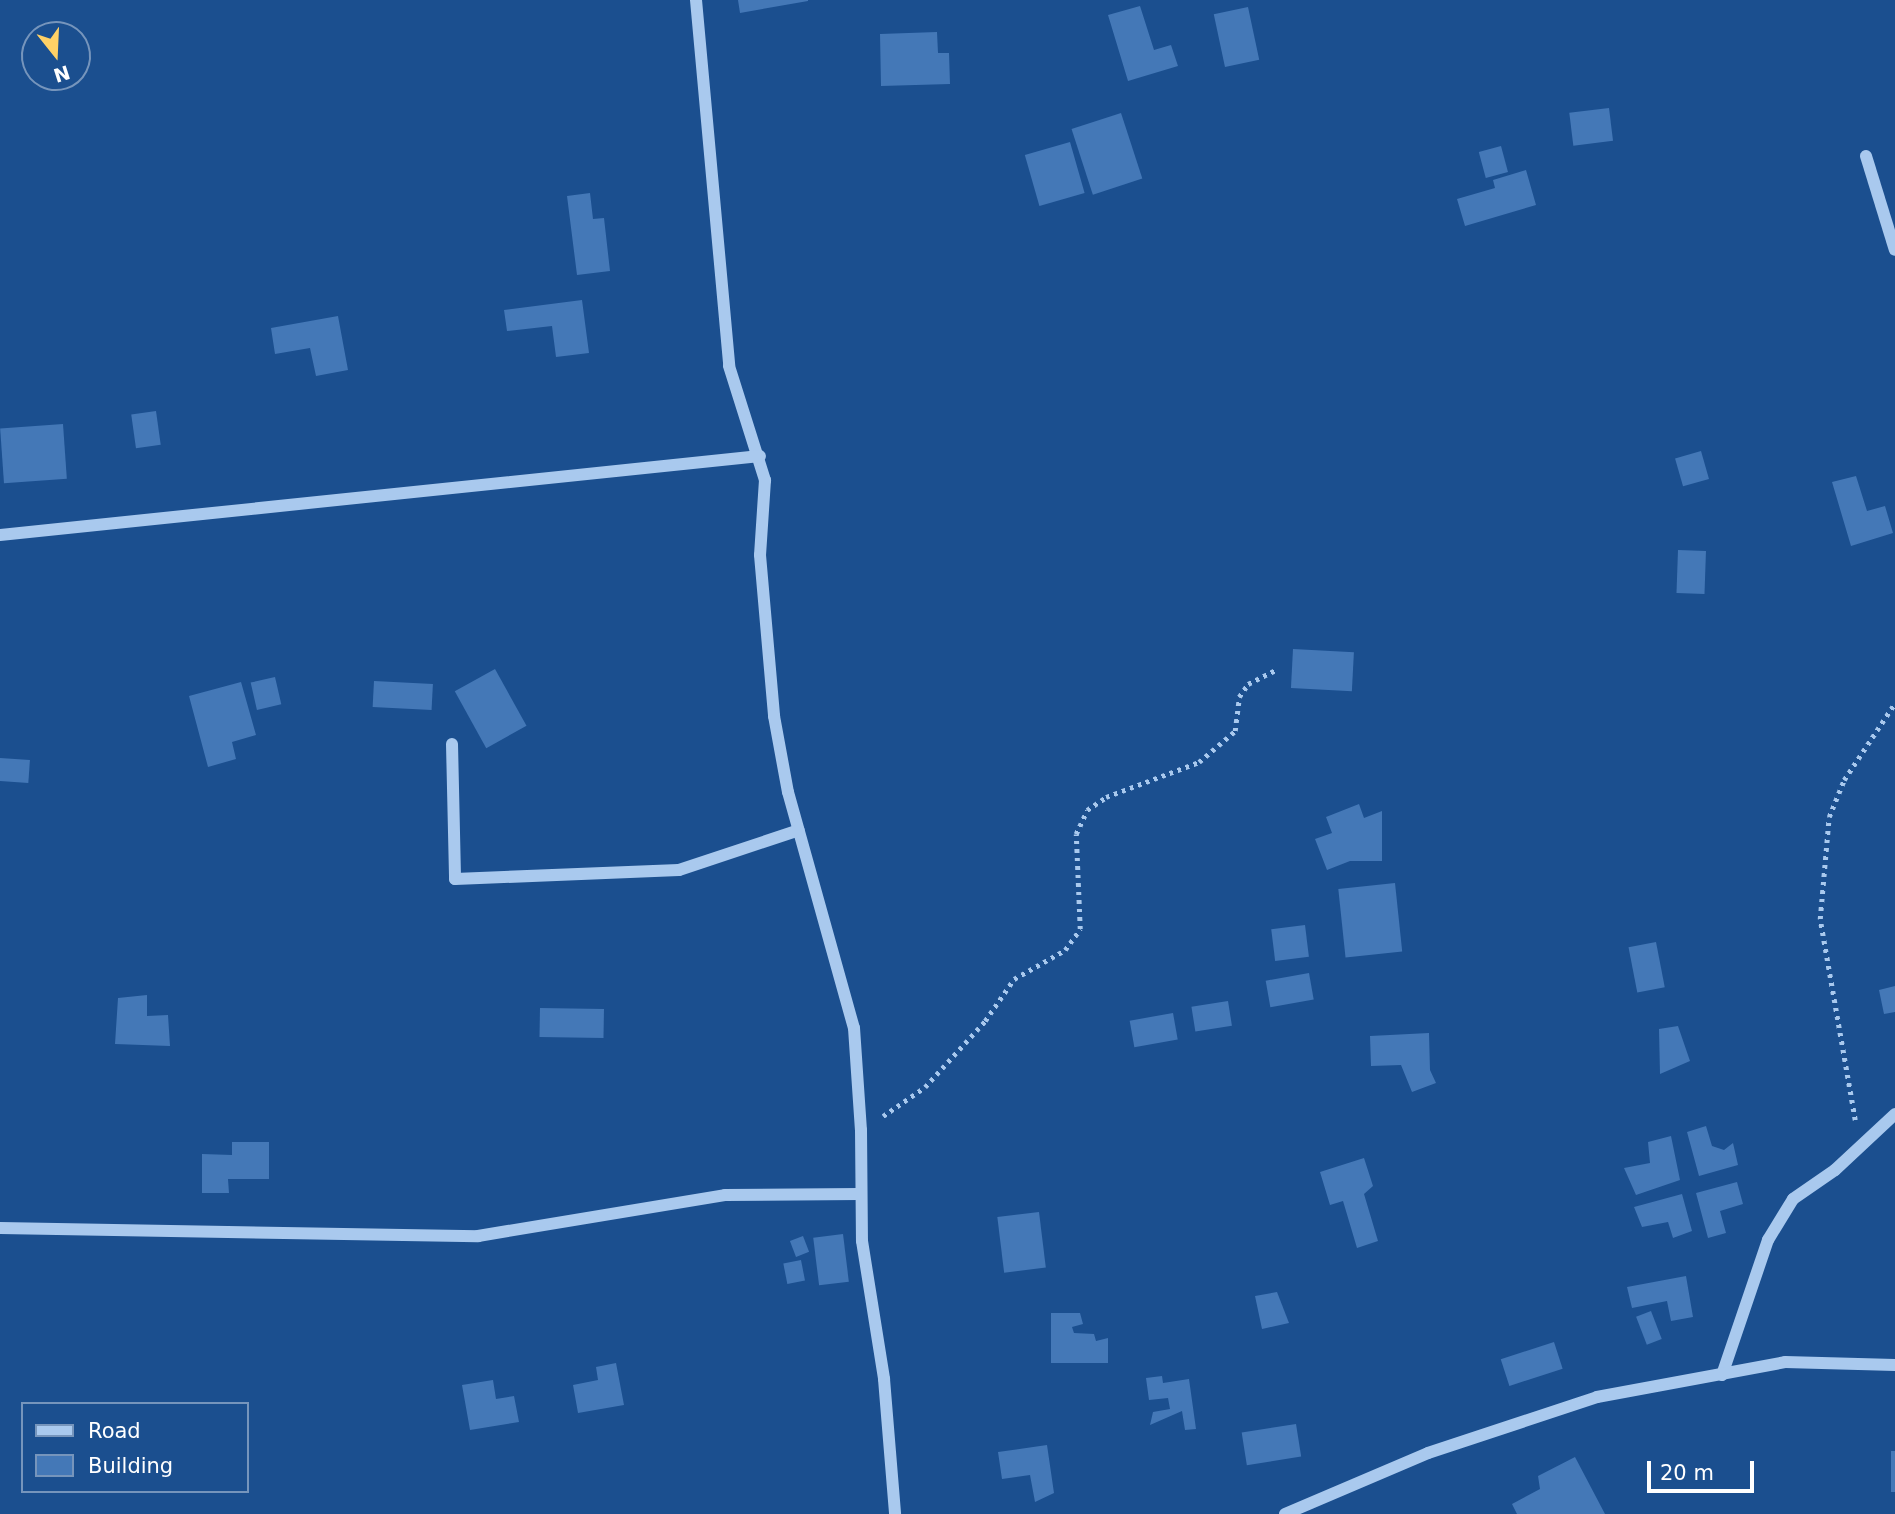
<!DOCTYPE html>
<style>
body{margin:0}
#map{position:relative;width:1895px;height:1514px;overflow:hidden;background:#1b4f8f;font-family:"DejaVu Sans",sans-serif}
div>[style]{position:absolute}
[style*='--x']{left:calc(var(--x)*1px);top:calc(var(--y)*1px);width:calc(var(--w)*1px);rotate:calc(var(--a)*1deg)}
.building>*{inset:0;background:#4478b7;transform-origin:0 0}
.path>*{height:4.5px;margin-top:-2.25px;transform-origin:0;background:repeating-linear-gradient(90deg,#a9c9ee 0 3.5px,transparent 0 8.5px)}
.minor>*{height:12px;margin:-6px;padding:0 6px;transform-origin:6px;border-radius:6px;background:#a9c9ee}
span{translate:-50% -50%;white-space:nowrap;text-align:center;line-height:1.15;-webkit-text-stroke:7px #1b4f8f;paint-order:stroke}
.legend{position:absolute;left:21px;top:1402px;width:228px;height:91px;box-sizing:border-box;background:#1b4f8f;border:2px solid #7695bc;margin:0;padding:9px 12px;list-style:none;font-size:21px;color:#fff}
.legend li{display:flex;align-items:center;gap:14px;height:35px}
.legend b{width:35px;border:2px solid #7695bc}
.north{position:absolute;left:21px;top:21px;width:70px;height:70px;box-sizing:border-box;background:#1b4f8f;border:2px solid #7695bc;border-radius:50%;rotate:162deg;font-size:19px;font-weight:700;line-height:28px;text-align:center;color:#fff}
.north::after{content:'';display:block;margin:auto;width:24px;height:32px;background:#ffd166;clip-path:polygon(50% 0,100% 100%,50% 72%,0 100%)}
.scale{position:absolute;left:1647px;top:1461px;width:107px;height:32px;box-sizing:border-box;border:4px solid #fff;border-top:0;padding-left:9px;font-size:21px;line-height:24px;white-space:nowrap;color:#fff;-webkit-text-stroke:5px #1b4f8f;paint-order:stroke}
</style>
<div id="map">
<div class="building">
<div style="clip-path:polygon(738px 0,808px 0,808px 1px,740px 13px)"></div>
<div style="clip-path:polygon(1140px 6px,1154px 50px,1171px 45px,1178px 66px,1128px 81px,1108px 15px)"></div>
<div style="left:1248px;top:7px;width:54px;height:35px;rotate:78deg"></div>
<div style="clip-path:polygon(937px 32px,938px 53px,949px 53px,950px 84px,881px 86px,880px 34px)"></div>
<div style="left:1609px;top:108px;width:33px;height:40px;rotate:83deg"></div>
<div style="left:1121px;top:113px;width:69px;height:52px;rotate:72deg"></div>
<div style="left:1070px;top:142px;width:53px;height:47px;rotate:74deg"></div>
<div style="left:1501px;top:146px;width:27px;height:23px;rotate:75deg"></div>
<div style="clip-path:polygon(1526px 170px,1536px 205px,1465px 226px,1457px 199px,1495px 188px,1493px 180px)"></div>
<div style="clip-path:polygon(590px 193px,593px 219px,604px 218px,610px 271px,577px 275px,567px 196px)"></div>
<div style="clip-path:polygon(582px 300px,589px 353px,556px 357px,552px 326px,507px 331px,504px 310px)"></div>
<div style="clip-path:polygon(338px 316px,348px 370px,316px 376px,310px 348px,275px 354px,271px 328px)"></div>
<div style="left:156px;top:411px;width:34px;height:25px;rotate:82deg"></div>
<div style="left:63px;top:424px;width:55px;height:63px;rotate:86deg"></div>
<div style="left:1701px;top:451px;width:29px;height:27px;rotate:74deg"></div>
<div style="clip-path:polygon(1856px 476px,1867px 511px,1885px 506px,1893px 533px,1851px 546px,1832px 482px)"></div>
<div style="left:1678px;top:550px;width:28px;height:43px;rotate:2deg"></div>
<div style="left:1293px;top:649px;width:61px;height:39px;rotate:3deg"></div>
<div style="left:495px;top:669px;width:65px;height:46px;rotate:61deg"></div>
<div style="left:275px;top:677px;width:28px;height:25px;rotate:77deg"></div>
<div style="left:374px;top:681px;width:59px;height:26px;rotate:3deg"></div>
<div style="clip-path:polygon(241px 682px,256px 735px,232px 742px,236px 759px,208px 767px,189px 696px)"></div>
<div style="left:0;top:758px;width:30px;height:23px;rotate:4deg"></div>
<div style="clip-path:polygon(1359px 804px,1364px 818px,1382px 811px,1382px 861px,1350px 861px,1327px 870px,1315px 839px,1332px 833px,1326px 817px)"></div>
<div style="left:1395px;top:883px;width:69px;height:57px;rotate:84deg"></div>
<div style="left:1305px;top:925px;width:32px;height:34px;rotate:83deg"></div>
<div style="left:1656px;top:942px;width:46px;height:28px;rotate:79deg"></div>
<div style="left:1309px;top:973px;width:27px;height:44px;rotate:80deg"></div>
<div style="clip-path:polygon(1895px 986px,1895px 1012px,1884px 1014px,1879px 990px)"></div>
<div style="clip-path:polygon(147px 995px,147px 1016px,168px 1015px,170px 1046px,115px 1044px,118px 998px)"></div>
<div style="left:1228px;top:1001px;width:25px;height:37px;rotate:81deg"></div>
<div style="left:540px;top:1008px;width:64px;height:29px;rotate:1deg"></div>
<div style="left:1173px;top:1013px;width:27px;height:44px;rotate:80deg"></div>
<div style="clip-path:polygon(1678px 1026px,1690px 1061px,1660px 1074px,1659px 1029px)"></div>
<div style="clip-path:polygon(1429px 1033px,1430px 1070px,1436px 1083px,1412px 1092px,1401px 1065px,1371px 1066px,1370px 1036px)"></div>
<div style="clip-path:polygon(1706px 1126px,1712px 1146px,1724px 1150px,1733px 1143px,1738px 1165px,1699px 1176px,1687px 1132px)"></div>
<div style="clip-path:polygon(1671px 1136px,1680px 1180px,1636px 1195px,1624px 1168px,1650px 1163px,1648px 1142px)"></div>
<div style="clip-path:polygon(232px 1142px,269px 1142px,269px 1179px,228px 1179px,229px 1193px,202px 1193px,202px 1154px,232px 1155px)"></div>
<div style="clip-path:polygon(1364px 1158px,1373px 1186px,1364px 1194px,1378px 1241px,1357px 1248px,1343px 1201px,1330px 1205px,1320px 1172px)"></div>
<div style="clip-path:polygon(1737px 1182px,1743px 1204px,1720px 1211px,1726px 1233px,1708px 1238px,1696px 1193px)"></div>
<div style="clip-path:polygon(1682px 1194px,1692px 1231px,1673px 1238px,1668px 1222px,1642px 1227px,1634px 1207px)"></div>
<div style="left:1039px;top:1212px;width:56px;height:42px;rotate:83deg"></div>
<div style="left:843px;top:1234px;width:48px;height:30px;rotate:83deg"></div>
<div style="left:803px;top:1236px;width:17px;height:14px;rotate:69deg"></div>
<div style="left:801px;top:1260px;width:21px;height:18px;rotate:79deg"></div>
<div style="clip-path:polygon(1686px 1276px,1693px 1317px,1671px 1321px,1667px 1301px,1632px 1308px,1627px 1287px)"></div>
<div style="clip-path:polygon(1277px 1292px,1289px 1323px,1262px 1329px,1255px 1296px)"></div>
<div style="left:1651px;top:1311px;width:30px;height:16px;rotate:69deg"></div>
<div style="clip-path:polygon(1051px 1313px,1080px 1313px,1083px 1324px,1072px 1327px,1074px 1333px,1094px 1334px,1096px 1341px,1108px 1338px,1108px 1363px,1051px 1363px)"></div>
<div style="left:1554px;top:1342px;width:28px;height:56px;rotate:72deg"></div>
<div style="clip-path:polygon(616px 1363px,624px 1405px,578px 1413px,573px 1385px,598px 1380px,596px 1367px)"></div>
<div style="clip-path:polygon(1162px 1376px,1163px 1383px,1189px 1379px,1196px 1429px,1185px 1430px,1182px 1411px,1150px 1425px,1153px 1412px,1170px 1409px,1168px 1398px,1149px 1400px,1146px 1378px)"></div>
<div style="clip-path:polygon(493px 1380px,496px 1399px,514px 1396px,519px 1422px,470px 1430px,462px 1385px)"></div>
<div style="left:1296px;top:1424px;width:33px;height:55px;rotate:81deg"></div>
<div style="clip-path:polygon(1047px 1445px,1054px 1493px,1035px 1502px,1030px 1475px,1002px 1479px,998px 1452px)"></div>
<div style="left:1895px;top:1451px;width:41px;height:4px;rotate:90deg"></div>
<div style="clip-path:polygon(1575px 1457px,1605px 1514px,1517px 1514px,1512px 1504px,1540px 1489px,1538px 1476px)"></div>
</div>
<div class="path">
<div style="--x:883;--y:1116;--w:51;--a:-34.6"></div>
<div style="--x:925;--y:1087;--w:89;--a:-47.7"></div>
<div style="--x:985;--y:1021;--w:51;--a:-55.4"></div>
<div style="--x:1014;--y:979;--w:59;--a:-29.6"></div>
<div style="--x:1065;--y:950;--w:26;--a:-54"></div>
<div style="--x:1080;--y:929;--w:95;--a:-92.4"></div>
<div style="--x:1076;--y:834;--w:26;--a:-65"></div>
<div style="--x:1087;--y:810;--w:23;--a:-34"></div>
<div style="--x:1106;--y:797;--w:99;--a:-20.6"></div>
<div style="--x:1199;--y:762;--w:48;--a:-40.7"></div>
<div style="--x:1235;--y:731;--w:34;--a:-83"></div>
<div style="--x:1239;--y:697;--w:16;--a:-55"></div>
<div style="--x:1248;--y:684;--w:31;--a:-27"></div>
<div style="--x:1855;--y:1120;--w:204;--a:-99.9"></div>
<div style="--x:1820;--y:919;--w:102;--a:-85"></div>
<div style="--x:1829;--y:817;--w:40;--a:-68"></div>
<div style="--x:1844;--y:780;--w:92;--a:-56.5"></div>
</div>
<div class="minor">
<div style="--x:696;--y:0;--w:367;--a:84.8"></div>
<div style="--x:729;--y:366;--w:120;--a:72.5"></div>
<div style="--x:765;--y:480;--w:75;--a:93.8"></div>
<div style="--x:760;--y:555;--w:162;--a:85"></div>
<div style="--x:774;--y:716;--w:77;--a:79.6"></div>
<div style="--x:788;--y:792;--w:245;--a:74.4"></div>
<div style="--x:854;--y:1028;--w:102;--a:86.1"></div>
<div style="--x:861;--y:1130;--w:111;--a:89.5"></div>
<div style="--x:862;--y:1241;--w:140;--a:80.9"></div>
<div style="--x:884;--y:1379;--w:135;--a:85.3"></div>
<div style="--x:1866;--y:156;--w:98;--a:72.9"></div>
<div style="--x:0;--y:535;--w:764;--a:-5.93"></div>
<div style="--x:452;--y:744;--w:135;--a:88.7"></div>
<div style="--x:455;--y:879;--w:224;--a:-2.3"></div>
<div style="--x:679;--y:870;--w:126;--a:-18.4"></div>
<div style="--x:0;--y:1228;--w:478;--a:1"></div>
<div style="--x:478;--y:1236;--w:250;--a:-9.4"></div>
<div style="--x:725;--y:1195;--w:135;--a:-0.4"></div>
<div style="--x:1722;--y:1375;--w:143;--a:-71.2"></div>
<div style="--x:1768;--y:1240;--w:48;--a:-58.6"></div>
<div style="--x:1793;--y:1199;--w:51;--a:-34.6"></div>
<div style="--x:1835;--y:1170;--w:82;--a:-43"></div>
<div style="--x:1285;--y:1514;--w:155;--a:-23.1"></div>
<div style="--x:1428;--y:1453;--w:178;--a:-18.3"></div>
<div style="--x:1597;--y:1397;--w:191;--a:-10.5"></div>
<div style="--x:1785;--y:1362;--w:110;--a:1.6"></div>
</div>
<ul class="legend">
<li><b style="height:9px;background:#a9c9ee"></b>Road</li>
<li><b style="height:19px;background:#4478b7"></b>Building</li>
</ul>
<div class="north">N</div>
<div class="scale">20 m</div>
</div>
